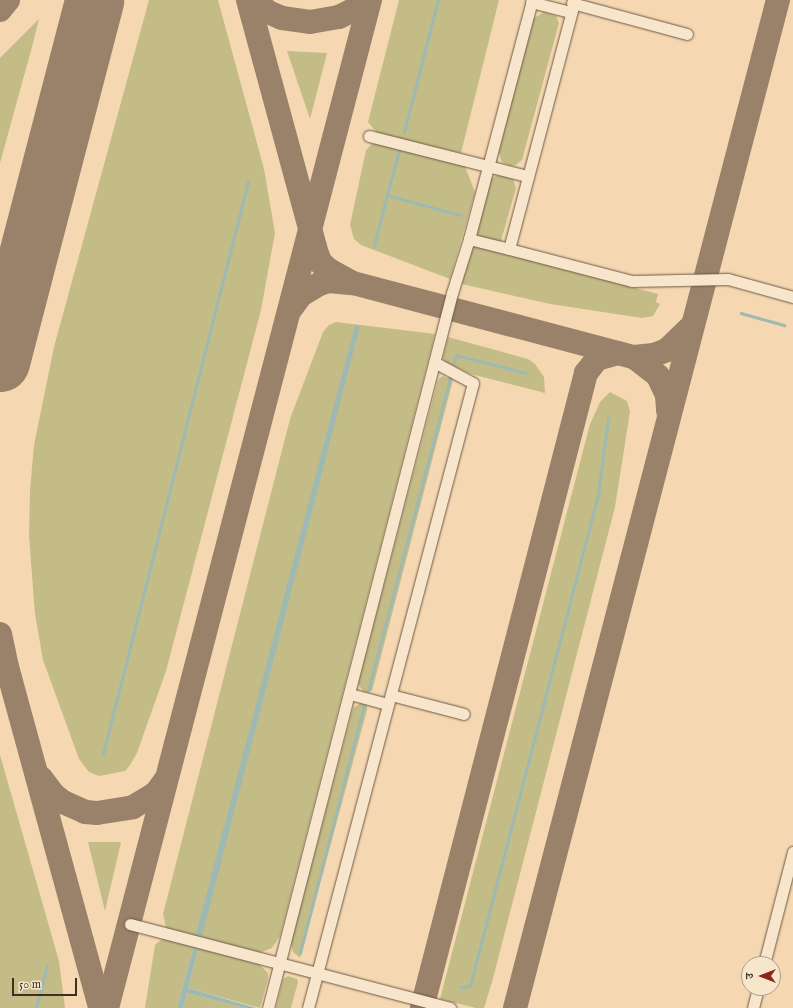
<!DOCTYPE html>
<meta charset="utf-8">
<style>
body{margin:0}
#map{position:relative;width:793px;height:1008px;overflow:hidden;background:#f5d8b1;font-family:"IM FELL English","Noto Serif Devanagari",serif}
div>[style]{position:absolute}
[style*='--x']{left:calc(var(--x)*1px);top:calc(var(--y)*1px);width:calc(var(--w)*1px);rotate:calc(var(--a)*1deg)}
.green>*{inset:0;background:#c4bc86}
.water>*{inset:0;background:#9db9b2}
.stream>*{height:2.5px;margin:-1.25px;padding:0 1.25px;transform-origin:1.25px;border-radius:1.25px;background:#9db9b2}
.taxiway>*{height:24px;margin:-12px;padding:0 12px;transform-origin:12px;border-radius:12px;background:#9a826a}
.runway>*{height:59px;margin:-29.5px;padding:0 29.5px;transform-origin:29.5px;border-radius:29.5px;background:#9a826a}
.roads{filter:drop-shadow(0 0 1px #6d5847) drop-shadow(0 0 1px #6d5847)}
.minor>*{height:11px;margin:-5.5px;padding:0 5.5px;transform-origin:5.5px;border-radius:5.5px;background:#f8e6cc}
span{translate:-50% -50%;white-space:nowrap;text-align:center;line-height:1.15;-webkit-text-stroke:3.5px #f8e6cc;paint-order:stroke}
.north{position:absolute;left:741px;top:956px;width:40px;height:40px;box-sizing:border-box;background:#f8e6cc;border:1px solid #ae9c89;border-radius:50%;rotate:270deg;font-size:11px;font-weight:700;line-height:16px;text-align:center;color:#402d24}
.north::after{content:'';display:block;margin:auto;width:14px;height:18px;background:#8f2418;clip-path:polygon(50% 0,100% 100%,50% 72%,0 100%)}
.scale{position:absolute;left:12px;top:978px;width:65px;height:18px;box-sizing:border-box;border:2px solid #402d24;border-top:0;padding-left:5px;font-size:12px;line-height:14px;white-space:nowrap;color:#402d24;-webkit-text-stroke:3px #f8e6cc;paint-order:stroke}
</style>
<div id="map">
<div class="green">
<div style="clip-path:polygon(149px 0,218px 0,264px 169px,275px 233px,261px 310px,166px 671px,137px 753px,130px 765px,125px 771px,99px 776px,89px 772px,79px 759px,43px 660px,35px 614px,29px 536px,30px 490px,34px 445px,54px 347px)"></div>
<div style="clip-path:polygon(399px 0,499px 0,461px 153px,378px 134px,368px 122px)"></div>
<div style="clip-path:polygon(544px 12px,556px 16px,559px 23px,522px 160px,516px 165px,511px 166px,502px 162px,498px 150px,533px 19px)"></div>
<div style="clip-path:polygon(39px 19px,32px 47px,0 163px,0 58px)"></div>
<div style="clip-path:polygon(287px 51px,327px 53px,310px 119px)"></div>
<div style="clip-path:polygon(374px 142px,464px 164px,475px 192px,450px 279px,361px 245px,354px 239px,350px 225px,366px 150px)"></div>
<div style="clip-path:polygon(498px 175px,513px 179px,516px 188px,501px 241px,498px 243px,480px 237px,477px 233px,490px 179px)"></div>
<div style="clip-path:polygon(477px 246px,658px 294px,656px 302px,660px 304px,653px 316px,642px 318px,550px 304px,462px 284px,471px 248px)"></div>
<div style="clip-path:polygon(336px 322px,435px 334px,280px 936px,272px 948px,259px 953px,171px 932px,166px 927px,163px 914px,290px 419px,323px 332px,329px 325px)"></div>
<div style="clip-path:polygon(448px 337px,528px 359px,535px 364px,544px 377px,545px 393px,471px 374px,445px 362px,443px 357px)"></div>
<div style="clip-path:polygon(442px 376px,453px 380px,372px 691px,364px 692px,358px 684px,438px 380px)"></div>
<div style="clip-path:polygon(610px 392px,627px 401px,630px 412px,615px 507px,492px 982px,484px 1008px,476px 1008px,440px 999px,590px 424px,600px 402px)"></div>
<div style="clip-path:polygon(361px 703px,367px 705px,367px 710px,300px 958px,293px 952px,291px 943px,353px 708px)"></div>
<div style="clip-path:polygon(0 755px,59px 961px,65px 1008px,0 1008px)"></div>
<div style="clip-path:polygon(88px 842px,121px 842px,105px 911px)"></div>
<div style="clip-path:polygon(166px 938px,259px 964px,268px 973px,268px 979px,260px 1008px,188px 988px,198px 950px,193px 949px,177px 1008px,145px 1008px,155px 945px,162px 939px)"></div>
<div style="clip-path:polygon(288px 976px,297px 979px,298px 982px,291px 1008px,276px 1008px,283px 979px)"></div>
<div style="clip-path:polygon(187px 993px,244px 1008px,183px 1008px)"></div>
</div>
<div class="water">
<div style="clip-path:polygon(355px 325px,360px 326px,202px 936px,196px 934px)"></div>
<div style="clip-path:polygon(193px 949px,198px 950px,188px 988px,256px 1008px,244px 1008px,187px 993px,183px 1008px,177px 1008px)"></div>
</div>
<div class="stream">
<div style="--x:404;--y:132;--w:136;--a:-75.6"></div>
<div style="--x:387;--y:195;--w:46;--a:-74.7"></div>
<div style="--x:374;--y:246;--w:53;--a:-75.7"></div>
<div style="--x:387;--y:195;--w:76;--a:15.3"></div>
<div style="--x:741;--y:313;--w:45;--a:15.6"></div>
<div style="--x:454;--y:362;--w:7;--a:-74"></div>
<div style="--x:456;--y:355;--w:72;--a:14.4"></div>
<div style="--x:368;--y:691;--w:328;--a:-75.3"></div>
<div style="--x:103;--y:754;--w:590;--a:-75.78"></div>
<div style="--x:300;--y:953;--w:256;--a:-75.5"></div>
<div style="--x:461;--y:987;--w:9;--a:-6"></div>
<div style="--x:470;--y:986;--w:507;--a:-75.39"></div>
<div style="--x:598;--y:495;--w:77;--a:-82.5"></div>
<div style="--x:36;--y:1008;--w:43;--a:-75.3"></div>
</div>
<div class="taxiway">
<div style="--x:248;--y:0;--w:263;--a:74.8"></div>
<div style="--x:317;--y:254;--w:10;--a:66"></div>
<div style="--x:321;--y:263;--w:11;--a:41"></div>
<div style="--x:329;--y:270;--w:25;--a:29"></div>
<div style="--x:255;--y:0;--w:18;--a:43"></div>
<div style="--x:268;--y:12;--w:15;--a:23"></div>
<div style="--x:282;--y:18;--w:28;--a:8"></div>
<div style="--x:310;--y:22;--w:29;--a:-10"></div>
<div style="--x:339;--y:17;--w:18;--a:-27"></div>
<div style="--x:355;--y:9;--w:13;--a:-45"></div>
<div style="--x:0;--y:10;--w:13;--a:-51"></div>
<div style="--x:290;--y:310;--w:19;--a:-54"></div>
<div style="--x:301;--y:295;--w:21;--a:-31"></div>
<div style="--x:319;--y:284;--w:9;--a:-18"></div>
<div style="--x:328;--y:281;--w:25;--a:5"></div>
<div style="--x:353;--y:283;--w:291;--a:14.8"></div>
<div style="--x:634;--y:357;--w:31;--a:38"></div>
<div style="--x:658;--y:376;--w:21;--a:65"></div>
<div style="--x:667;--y:395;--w:16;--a:86"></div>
<div style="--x:634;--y:357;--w:20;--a:-6"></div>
<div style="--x:654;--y:355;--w:14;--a:-21"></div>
<div style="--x:667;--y:350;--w:35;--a:-44"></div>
<div style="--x:0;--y:365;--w:7;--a:-82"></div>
<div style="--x:0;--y:634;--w:34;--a:78"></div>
<div style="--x:7;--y:667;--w:353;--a:74.7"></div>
<div style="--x:41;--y:778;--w:20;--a:53"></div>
<div style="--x:53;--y:794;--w:13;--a:39"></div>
<div style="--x:63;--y:802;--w:24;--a:24"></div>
<div style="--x:85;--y:812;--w:12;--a:5"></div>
<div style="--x:97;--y:813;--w:36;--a:-9"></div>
<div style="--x:133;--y:807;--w:27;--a:-31"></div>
<div style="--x:156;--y:793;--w:17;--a:-54"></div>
<div style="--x:107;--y:1008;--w:1042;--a:-75.38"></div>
<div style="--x:422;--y:1008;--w:656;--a:-75.52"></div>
<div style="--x:586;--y:373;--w:18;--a:-52"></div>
<div style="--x:597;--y:359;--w:22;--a:-16"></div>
<div style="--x:515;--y:1008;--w:1042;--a:-75.38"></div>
</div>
<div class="runway">
<div style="--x:0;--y:362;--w:374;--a:-75.4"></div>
</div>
<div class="roads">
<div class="minor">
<div style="--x:531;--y:2;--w:40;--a:14.4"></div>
<div style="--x:572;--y:3;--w:119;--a:15.1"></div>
<div style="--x:369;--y:136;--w:163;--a:14.2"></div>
<div style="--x:469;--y:239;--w:41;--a:14"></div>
<div style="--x:509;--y:249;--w:258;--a:-75.2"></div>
<div style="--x:509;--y:249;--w:127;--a:14.6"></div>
<div style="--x:632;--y:281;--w:96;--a:-1.2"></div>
<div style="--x:728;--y:279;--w:67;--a:15.5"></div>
<div style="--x:350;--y:694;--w:39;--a:15"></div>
<div style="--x:391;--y:695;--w:75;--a:14.6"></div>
<div style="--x:130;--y:924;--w:331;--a:14.7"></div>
<div style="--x:764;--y:964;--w:116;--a:-75.5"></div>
<div style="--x:268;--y:1008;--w:738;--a:-75.57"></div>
<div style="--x:452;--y:293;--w:57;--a:-72.5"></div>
<div style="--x:469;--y:239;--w:247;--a:-75.2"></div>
<div style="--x:308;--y:1008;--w:646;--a:-75.21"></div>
<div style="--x:473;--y:383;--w:44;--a:-151.7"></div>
<div style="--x:753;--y:1008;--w:21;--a:-76"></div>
</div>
</div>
<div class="north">उ</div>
<div class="scale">50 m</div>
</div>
